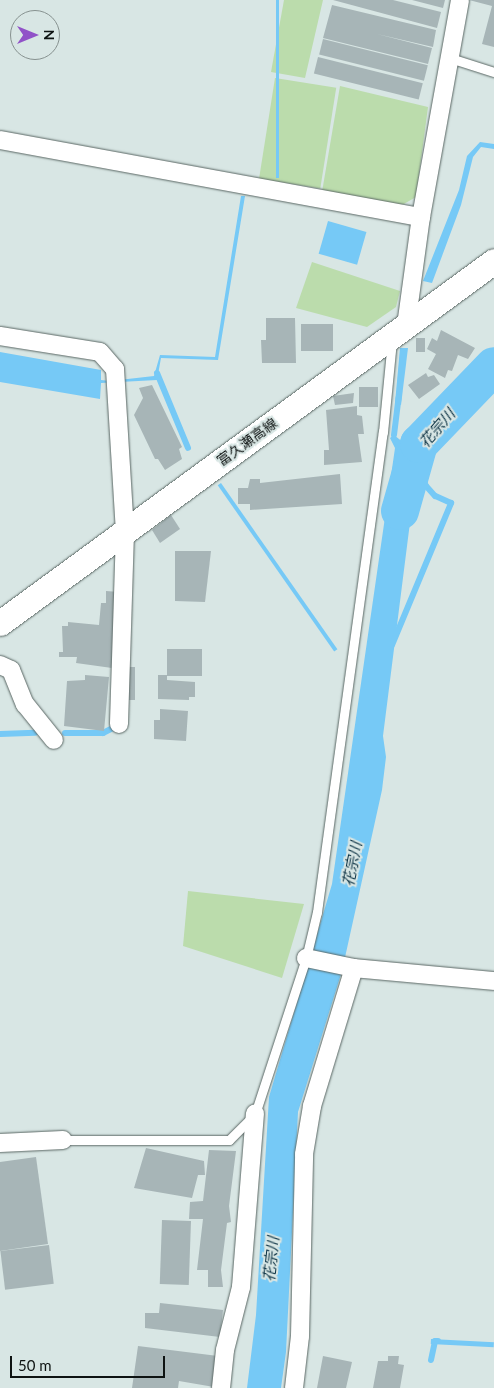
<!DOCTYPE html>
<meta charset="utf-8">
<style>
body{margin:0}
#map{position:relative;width:494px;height:1388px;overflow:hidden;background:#d8e6e4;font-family:Lato,"Noto Sans JP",sans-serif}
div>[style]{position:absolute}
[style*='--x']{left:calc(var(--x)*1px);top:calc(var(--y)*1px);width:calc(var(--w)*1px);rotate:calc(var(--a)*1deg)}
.green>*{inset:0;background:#bbdcac;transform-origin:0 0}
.water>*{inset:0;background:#76c9f6;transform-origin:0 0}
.stream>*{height:6px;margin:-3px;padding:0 3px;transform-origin:3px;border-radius:3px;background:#76c9f6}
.river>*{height:38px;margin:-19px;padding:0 19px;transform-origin:19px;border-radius:19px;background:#76c9f6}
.building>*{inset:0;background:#a7b5b7;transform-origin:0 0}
.roads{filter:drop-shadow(0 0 1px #5a6764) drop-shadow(0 0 1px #5a6764)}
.service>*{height:9px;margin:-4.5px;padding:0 4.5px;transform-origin:4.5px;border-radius:4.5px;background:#fff}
.minor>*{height:18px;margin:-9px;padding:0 9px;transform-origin:9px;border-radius:9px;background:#fff}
.secondary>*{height:25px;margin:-12.5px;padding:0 12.5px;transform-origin:12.5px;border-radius:12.5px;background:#fff}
span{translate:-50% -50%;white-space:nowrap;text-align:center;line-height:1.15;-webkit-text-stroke:4px #d8e6e4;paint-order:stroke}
.street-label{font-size:14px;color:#0e1312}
.water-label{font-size:15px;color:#093042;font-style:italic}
.north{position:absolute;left:10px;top:10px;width:50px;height:50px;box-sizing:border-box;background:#d8e6e4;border:1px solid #879290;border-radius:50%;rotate:90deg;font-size:14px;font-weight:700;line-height:20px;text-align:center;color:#0e1312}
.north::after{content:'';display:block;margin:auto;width:18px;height:22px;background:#9152c8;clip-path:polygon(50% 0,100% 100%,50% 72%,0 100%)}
.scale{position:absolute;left:10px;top:1356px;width:155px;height:22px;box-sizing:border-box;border:2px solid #0e1312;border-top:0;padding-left:6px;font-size:15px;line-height:18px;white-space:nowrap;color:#0e1312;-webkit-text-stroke:4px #d8e6e4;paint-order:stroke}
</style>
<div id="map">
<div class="green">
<div style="clip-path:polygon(284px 0,323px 0,305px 78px,271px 72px)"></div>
<div style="left:275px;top:78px;width:62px;height:102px;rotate:9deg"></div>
<div style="clip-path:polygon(340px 86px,428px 107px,416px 197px,402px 205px,322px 192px)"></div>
<div style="clip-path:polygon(312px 262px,400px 291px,396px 307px,367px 327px,296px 308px)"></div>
<div style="clip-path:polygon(188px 891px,304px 904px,282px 978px,183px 946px)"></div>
</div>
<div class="water">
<div style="left:276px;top:0;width:3px;height:178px"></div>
<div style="clip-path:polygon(480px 142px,494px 144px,494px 149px,481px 147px,473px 157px,461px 205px,432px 283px,423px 281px,459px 190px,467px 156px)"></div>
<div style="clip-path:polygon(241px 196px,245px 196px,218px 360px,161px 358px,157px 380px,101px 383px,100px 399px,0 382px,0 352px,101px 370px,101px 380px,110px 381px,154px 376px,160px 355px,215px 357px)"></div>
<div style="left:328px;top:221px;width:40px;height:34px;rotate:16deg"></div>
<div style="clip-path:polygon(400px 348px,408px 348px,401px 405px,395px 403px)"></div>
<div style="clip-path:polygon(494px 359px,494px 383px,420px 465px,407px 440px)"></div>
<div style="clip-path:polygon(394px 435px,404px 443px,417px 467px,383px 736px,386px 757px,382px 790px,342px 971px,298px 1112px,286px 1352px,281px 1388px,247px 1388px,256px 1315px,269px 1097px,332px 884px,395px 448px,390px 438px)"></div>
<div style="left:221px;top:483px;width:203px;height:4px;rotate:55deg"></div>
<div style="left:431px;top:1339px;width:63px;height:5px;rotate:3deg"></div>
</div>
<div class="stream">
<div style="--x:157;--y:373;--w:81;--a:67.5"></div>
<div style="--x:394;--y:435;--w:38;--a:-83"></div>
<div style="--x:392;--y:645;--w:154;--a:-67.4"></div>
<div style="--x:451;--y:503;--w:17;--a:-156"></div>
<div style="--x:435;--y:496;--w:13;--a:-132"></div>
<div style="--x:426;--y:486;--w:29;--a:-112"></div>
<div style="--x:65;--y:733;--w:38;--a:0"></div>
<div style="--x:103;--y:733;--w:11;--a:-27"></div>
<div style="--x:0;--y:734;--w:35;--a:-2"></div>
<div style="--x:431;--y:1360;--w:19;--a:-78"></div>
<div style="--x:435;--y:1341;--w:3;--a:0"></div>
</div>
<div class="river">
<div style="--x:400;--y:511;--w:70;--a:-74.2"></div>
<div style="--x:419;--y:444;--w:108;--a:-46.1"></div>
</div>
<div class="building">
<div style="clip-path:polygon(333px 0,393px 0,441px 12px,437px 28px)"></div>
<div style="clip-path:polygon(412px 0,445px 0,443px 8px)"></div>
<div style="clip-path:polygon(469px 0,494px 0,494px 47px,482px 44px,492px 6px)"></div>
<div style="clip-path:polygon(332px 5px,436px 30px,433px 47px,377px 34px,432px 48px,428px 64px,323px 38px)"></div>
<div style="left:323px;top:39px;width:108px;height:16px;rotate:14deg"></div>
<div style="left:318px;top:57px;width:108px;height:17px;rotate:14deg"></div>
<div style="clip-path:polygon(266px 318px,295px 318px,296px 363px,262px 363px,261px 340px,266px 340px)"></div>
<div style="left:301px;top:324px;width:32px;height:27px"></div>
<div style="clip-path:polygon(441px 330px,475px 348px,468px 359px,458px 355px,452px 371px,448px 370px,445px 378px,428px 369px,436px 354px,427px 349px,432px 338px,437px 341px)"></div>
<div style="left:416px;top:338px;width:9px;height:14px"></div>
<div style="clip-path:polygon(426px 373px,428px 377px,434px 375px,440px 384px,419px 399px,408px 385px)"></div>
<div style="clip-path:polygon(152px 385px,182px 447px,179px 449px,182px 459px,165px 470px,158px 459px,155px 459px,134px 415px,143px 398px,139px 388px)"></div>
<div style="left:359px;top:387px;width:19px;height:20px"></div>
<div style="clip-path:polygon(354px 393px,353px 403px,335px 405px,333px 396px)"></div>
<div style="clip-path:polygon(357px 406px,357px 415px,362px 416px,364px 434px,358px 434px,362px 462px,324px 465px,324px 450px,329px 450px,326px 410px)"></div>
<div style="clip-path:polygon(340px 474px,342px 504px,250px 510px,250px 504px,238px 504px,238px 488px,248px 488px,250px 479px,260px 479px,260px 483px)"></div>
<div style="clip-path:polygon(171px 515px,180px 529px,160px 543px,152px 530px)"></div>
<div style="clip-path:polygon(175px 551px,211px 551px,205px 602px,175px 601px)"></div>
<div style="clip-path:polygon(106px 591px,119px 592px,112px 668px,76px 663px,77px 657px,59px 657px,59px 652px,63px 652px,62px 626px,68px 626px,68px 622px,99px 625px,101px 603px,106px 603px)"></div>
<div style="left:167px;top:649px;width:35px;height:27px"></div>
<div style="left:126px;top:667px;width:9px;height:33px"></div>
<div style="clip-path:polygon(85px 675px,109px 677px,104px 731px,64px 726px,67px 681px,85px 680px)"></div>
<div style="clip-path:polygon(158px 675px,167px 675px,167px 680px,195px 682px,195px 697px,189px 697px,189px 700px,158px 699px)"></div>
<div style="clip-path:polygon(160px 709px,188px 711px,186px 741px,154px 739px,154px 720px,160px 720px)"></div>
<div style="clip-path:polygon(146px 1148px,204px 1161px,205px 1175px,198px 1175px,192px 1198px,134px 1188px)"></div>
<div style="clip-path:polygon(209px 1150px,236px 1151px,229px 1206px,231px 1222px,227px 1223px,221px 1270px,223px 1287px,208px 1287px,208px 1270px,197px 1270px,203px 1219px,189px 1219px,190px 1202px,203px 1201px)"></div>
<div style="clip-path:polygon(36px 1157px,48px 1244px,0 1251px,0 1162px)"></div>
<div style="left:162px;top:1220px;width:29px;height:64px;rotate:2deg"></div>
<div style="left:49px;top:1245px;width:39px;height:49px;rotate:83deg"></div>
<div style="clip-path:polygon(160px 1303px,223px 1310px,220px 1337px,145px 1328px,145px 1313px,159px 1313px)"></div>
<div style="clip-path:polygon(138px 1346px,218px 1356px,214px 1387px,179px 1381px,178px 1388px,132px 1388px)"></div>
<div style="clip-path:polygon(323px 1356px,352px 1362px,346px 1388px,317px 1388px)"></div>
<div style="clip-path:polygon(388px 1356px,399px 1356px,398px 1364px,404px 1365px,400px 1388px,373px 1388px,378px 1361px,388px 1361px)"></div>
</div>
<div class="roads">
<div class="service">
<div style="--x:450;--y:58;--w:46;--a:17.7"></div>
<div style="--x:63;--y:1140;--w:166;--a:0"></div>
<div style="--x:229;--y:1140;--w:37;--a:-45"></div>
<div style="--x:255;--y:1114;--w:164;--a:-71.9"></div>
<div style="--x:306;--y:958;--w:47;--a:-76.6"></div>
<div style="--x:317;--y:912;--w:485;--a:-82.2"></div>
<div style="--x:383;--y:432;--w:91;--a:-84.4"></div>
</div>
<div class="minor">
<div style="--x:0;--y:140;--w:428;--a:10.4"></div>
<div style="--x:406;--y:326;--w:110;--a:-82.2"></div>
<div style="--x:421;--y:217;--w:220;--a:-79.8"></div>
<div style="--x:0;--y:336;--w:101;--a:9.1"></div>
<div style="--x:100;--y:352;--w:23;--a:49"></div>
<div style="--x:115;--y:369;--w:163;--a:86.5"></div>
<div style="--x:125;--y:532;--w:192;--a:91.8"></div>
<div style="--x:0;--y:665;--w:12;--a:24"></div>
<div style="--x:11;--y:670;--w:37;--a:68"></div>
<div style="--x:25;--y:704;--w:46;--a:51.1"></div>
<div style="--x:306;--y:958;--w:49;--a:11.8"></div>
<div style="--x:354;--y:968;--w:141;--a:5.3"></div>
<div style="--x:0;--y:1143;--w:63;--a:-2.7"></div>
<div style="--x:221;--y:1388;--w:38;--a:-84"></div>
<div style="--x:225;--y:1350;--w:65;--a:-75.7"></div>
<div style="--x:241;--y:1287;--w:174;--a:-85.4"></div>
<div style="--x:294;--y:1388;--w:52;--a:-83.4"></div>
<div style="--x:300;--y:1336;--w:182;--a:-88.7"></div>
<div style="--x:304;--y:1154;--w:49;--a:-80.5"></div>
<div style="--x:312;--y:1106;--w:144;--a:-73.1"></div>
</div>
<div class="secondary">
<div style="--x:0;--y:623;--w:612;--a:-36.23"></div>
</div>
</div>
<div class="street-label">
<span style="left:247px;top:442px;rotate:-36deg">富久瀬高線</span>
</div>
<div class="water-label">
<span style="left:437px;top:428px;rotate:-49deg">花宗川</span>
<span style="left:352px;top:864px;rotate:-79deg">花宗川</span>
<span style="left:271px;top:1259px;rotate:-84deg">花宗川</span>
</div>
<div class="north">N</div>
<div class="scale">50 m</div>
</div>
